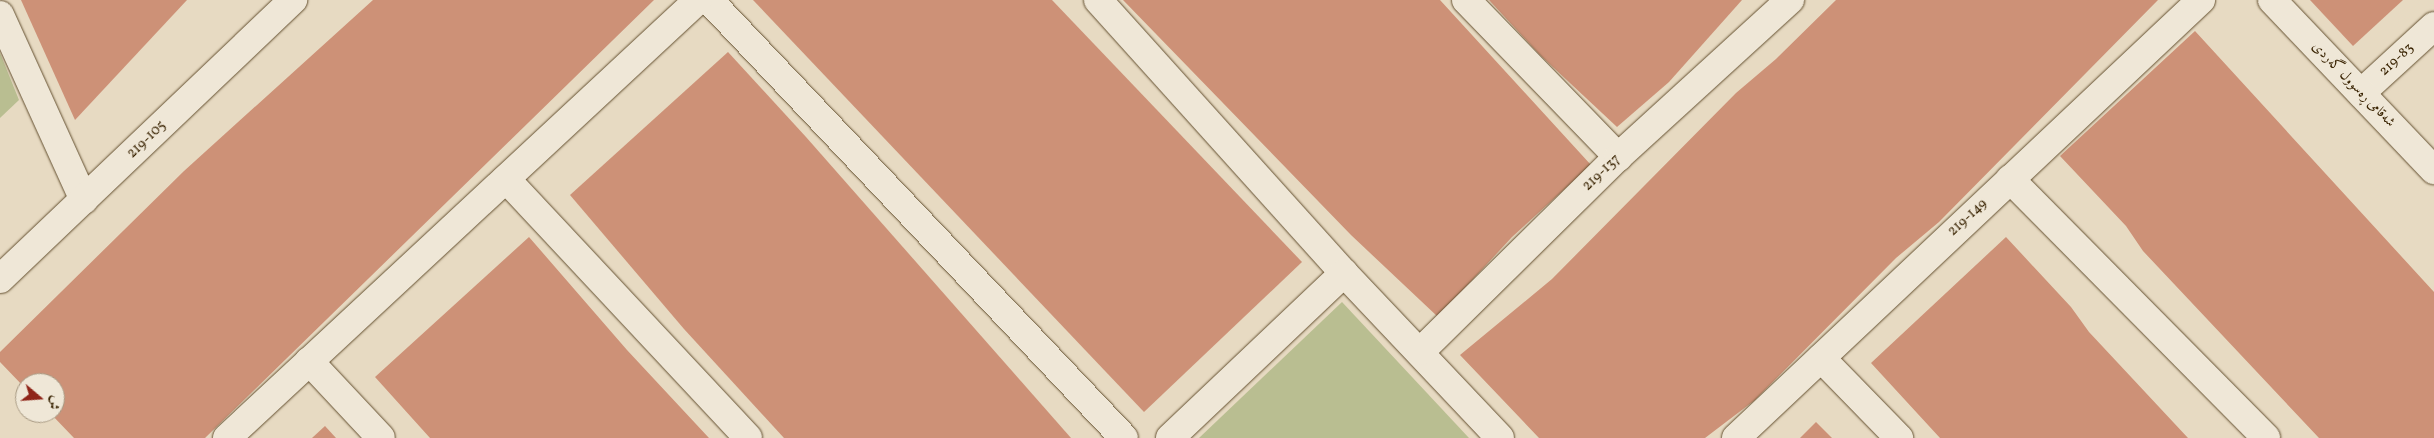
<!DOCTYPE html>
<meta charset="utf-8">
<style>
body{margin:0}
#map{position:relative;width:2434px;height:438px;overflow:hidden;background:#e7dac2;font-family:Vollkorn,Amiri,serif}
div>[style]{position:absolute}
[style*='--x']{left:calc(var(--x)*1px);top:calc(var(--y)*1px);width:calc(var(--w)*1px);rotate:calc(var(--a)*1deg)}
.green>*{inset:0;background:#b9be91}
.building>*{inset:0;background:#cd9177}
.roads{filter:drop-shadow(0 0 1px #645030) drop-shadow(0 0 1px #645030)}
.street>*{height:28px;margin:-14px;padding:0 14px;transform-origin:14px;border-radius:14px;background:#efe7d7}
.secondary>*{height:28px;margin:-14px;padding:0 14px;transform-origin:14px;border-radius:14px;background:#efe7d7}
span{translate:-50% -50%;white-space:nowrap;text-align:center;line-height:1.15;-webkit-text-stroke:4px #efe7d7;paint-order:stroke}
.street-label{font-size:14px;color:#382200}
.north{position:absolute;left:15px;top:373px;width:50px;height:50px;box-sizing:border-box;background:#efe7d7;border:1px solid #a69881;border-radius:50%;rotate:108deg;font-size:14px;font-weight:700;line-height:20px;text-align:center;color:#382200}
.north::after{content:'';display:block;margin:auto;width:18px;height:22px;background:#8f2418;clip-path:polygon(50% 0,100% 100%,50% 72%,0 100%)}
</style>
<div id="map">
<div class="green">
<div style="clip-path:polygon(0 53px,19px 100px,0 118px)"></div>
<div style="clip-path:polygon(1342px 302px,1469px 438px,1199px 438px)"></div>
</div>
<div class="building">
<div style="clip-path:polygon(21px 0,187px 0,75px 120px)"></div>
<div style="clip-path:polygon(373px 0,654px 0,205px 438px,74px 438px,50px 413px,55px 413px,55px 383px,25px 383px,25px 388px,0 362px,0 352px,184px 171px)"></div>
<div style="clip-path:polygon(753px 0,1052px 0,1302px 262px,1144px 412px)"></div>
<div style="clip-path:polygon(1123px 0,1440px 0,1591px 165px,1512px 237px,1438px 317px,1351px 235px)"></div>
<div style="clip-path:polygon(1489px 0,1742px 0,1669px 82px,1617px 127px,1540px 55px)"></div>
<div style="clip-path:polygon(1836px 0,2158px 0,1939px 222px,1896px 258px,1755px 400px,1705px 438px,1539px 438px,1460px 355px,1552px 279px,1736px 93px,1776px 59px)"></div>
<div style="clip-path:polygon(2310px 0,2403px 0,2353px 46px)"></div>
<div style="clip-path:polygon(2195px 31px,2434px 292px,2434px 438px,2319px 438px,2143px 251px,2126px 226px,2060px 156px)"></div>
<div style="clip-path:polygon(728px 52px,806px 137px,1071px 438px,784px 438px,684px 329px,570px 195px)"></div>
<div style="clip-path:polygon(529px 237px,627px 350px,709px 438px,430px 438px,375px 377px)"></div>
<div style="clip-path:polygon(2006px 237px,2071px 307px,2089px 332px,2188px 438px,1940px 438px,1871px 363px)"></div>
<div style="clip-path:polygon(1816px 422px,1832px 438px,1800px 438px)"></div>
<div style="clip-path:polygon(325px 426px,336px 438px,312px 438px)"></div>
</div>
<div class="roads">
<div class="street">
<div style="--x:709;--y:0;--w:603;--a:46.54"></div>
<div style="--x:1098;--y:0;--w:367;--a:48"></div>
<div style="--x:1344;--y:273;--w:227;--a:46.6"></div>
<div style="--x:1466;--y:0;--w:219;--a:45.9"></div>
<div style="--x:0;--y:15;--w:203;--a:65.6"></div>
<div style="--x:2361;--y:93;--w:99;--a:-42.5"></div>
<div style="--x:506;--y:179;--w:354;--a:46.9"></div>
<div style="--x:2010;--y:179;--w:364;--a:45.3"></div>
<div style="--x:1421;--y:351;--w:276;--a:-44.6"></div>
<div style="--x:1618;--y:157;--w:233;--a:-42.4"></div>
<div style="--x:1821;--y:358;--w:112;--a:45.7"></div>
<div style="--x:309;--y:361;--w:105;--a:46.9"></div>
<div style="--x:227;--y:438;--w:643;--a:-42.92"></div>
<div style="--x:1170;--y:438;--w:240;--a:-43.5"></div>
<div style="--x:1736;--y:438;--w:639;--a:-43.29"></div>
</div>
<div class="secondary">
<div style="--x:2272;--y:0;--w:235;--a:46.4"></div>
<div style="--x:0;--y:279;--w:405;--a:-43.6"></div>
</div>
</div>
<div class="street-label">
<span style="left:2397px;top:60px;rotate:-43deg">219-83</span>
<span style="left:2353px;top:85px;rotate:46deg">شەقامی ڕەسوول گەردی</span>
<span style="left:147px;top:140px;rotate:-44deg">219-105</span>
<span style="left:1602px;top:173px;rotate:-44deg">219-137</span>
<span style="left:1968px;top:218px;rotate:-43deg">219-149</span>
</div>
<div class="north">ش</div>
</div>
